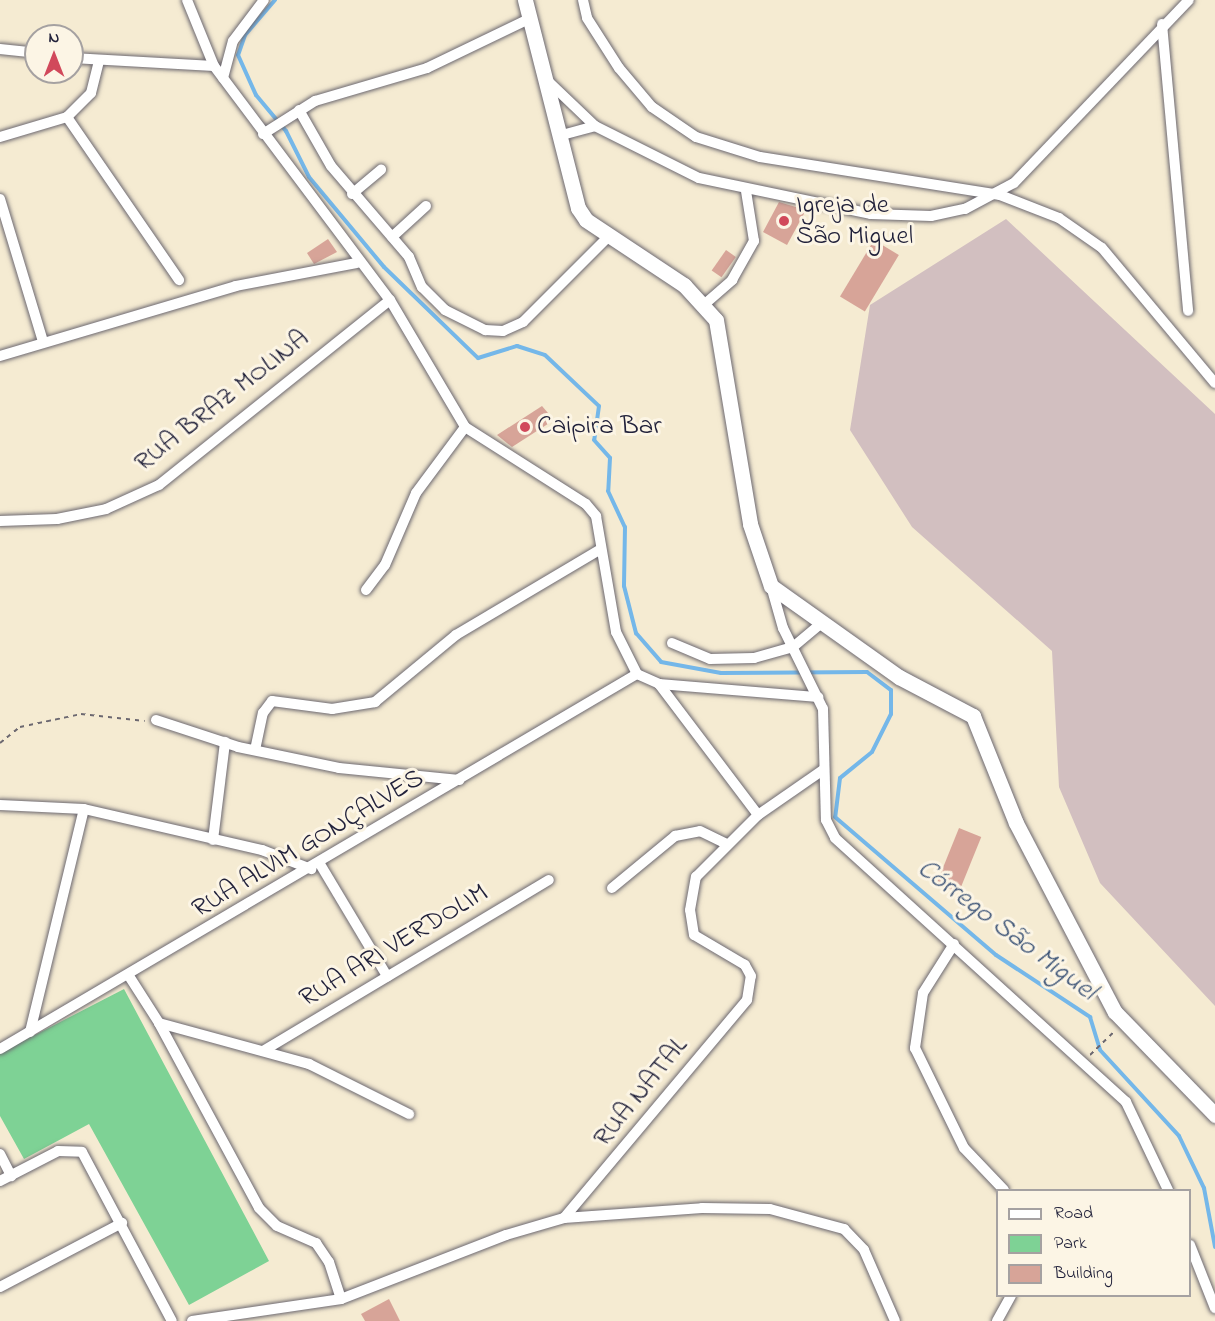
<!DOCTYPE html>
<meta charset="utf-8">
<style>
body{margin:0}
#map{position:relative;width:1215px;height:1321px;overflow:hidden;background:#f5ebd2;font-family:"Indie Flower",sans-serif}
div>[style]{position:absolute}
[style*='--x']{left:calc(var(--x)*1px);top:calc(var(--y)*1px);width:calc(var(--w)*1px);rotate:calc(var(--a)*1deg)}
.industrial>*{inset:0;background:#d2bfc0}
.green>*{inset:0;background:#7ed295}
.stream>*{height:4px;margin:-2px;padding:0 2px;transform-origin:2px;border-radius:2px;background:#74b7e9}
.building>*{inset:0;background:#d7a498;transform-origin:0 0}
.path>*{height:2px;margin-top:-1px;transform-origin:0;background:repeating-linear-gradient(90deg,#6c6870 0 4.5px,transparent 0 9px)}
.roads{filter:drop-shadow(0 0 2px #6c6870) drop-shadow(0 0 2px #6c6870)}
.street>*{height:10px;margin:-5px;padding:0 5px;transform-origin:5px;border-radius:5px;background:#fff}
.secondary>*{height:15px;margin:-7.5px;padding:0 7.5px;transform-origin:7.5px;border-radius:7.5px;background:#fff}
.dots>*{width:16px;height:16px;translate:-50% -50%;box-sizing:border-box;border:3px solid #fcf5e5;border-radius:50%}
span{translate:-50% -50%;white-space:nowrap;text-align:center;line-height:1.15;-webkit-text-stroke:6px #fcf5e5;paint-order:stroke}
.poi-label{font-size:27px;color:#22223b}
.left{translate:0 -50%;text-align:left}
.street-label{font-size:27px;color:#22223b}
.water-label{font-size:28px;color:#3f5678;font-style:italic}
.legend{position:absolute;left:996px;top:1189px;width:195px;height:108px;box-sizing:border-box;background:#fcf5e5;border:2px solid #a5a1a1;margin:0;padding:8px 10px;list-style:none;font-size:18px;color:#22223b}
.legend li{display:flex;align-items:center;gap:12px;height:30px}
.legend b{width:30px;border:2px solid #a5a1a1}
.north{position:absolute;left:24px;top:24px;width:60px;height:60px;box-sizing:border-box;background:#fcf5e5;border:2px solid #a5a1a1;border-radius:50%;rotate:0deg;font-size:16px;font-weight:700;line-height:24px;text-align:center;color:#22223b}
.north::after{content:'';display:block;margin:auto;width:21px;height:27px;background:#d1495b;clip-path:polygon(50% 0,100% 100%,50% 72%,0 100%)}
</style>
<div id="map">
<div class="industrial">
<div style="clip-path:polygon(1006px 219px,1215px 414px,1215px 1006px,1100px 883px,1059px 787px,1052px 651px,912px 527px,850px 430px,870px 305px)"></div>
</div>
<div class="green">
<div style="clip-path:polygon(124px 989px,269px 1261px,189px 1305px,89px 1124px,24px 1159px,0 1116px,0 1053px)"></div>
</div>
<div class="stream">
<div style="--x:275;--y:0;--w:46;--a:130.6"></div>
<div style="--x:245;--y:35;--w:21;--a:109"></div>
<div style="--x:238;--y:55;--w:44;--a:65.8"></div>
<div style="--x:256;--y:95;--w:47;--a:50.2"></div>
<div style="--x:286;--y:131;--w:51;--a:63.4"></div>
<div style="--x:309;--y:177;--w:117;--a:50.2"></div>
<div style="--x:384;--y:267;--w:131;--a:44.1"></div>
<div style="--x:478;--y:358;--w:41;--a:-17.1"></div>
<div style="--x:517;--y:346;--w:29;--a:18"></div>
<div style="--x:545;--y:355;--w:74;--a:43.4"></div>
<div style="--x:599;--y:406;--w:34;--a:98"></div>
<div style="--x:594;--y:440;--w:24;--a:48"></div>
<div style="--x:610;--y:458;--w:33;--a:93"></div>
<div style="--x:608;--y:491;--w:40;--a:65"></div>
<div style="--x:625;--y:527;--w:59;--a:91"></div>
<div style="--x:624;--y:586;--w:49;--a:75.7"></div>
<div style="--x:636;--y:633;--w:38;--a:49"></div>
<div style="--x:661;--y:662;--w:61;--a:10.4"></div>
<div style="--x:721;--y:673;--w:146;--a:-0.4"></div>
<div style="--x:867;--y:672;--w:30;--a:37"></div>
<div style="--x:891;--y:690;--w:24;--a:90"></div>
<div style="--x:891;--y:714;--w:42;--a:116.6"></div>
<div style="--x:872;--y:752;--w:41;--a:140.9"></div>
<div style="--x:840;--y:778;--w:39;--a:97"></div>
<div style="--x:835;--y:817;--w:212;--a:40.6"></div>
<div style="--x:996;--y:955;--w:113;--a:33.4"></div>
<div style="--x:1090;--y:1017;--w:34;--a:73"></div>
<div style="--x:1100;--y:1050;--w:117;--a:47.4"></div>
<div style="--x:1179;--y:1136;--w:58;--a:64.3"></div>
<div style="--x:1204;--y:1188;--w:60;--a:79.4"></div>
</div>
<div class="building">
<div style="clip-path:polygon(779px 202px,806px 210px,787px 245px,763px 232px)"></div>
<div style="clip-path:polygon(328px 239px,337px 252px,314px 264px,307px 253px)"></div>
<div style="left:874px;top:240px;width:29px;height:66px;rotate:31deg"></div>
<div style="left:726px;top:250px;width:12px;height:25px;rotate:35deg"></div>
<div style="clip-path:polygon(542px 406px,554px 420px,512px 447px,497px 435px)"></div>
<div style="left:959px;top:828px;width:24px;height:60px;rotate:22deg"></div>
<div style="clip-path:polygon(389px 1299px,400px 1321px,365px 1321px,361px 1314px)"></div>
</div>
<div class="path">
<div style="--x:0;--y:743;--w:26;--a:-39"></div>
<div style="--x:20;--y:727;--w:62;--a:-12"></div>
<div style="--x:81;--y:714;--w:64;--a:6.2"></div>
<div style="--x:1090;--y:1055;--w:33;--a:-44"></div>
</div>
<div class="roads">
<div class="street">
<div style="--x:187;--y:0;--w:71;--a:67.8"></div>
<div style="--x:214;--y:66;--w:293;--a:53.1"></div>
<div style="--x:390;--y:300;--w:147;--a:59.4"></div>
<div style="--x:465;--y:427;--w:143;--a:32.5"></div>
<div style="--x:586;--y:504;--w:16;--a:50"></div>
<div style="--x:596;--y:516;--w:118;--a:80.2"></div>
<div style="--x:616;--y:632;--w:47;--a:63.4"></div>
<div style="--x:637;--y:674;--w:24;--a:24"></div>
<div style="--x:659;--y:684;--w:160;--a:4.7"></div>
<div style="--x:583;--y:0;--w:18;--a:77"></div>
<div style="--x:587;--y:18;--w:59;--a:57.4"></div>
<div style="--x:619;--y:68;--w:51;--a:49.8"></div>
<div style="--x:652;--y:107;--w:53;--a:34.3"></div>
<div style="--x:696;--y:137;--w:67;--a:17.4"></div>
<div style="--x:760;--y:157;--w:243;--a:9"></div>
<div style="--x:1000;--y:195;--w:63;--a:21.3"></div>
<div style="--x:1059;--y:218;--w:52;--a:34.9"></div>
<div style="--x:1102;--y:248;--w:176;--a:50.1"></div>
<div style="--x:1162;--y:24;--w:288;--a:84.8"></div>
<div style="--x:0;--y:49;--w:36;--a:6"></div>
<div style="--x:72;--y:58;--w:142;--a:3.2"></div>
<div style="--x:223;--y:78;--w:38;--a:-75"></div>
<div style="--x:233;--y:41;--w:51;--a:-52.9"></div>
<div style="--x:550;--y:83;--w:62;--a:43.7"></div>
<div style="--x:595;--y:126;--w:116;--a:26.6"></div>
<div style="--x:699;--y:178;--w:176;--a:11.8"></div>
<div style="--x:871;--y:214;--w:60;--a:1.9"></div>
<div style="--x:931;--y:216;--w:35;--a:-12"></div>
<div style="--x:965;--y:209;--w:55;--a:-28"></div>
<div style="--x:1014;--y:183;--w:253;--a:-46.3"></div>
<div style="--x:299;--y:110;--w:64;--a:60.3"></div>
<div style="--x:331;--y:166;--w:120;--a:49.4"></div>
<div style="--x:409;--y:257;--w:33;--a:67"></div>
<div style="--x:422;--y:287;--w:33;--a:45"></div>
<div style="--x:445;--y:310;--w:45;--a:26.6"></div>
<div style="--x:485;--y:330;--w:18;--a:3"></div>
<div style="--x:503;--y:331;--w:22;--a:-24"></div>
<div style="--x:523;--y:322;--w:122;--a:-45"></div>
<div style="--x:67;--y:117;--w:198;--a:55.5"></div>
<div style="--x:263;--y:134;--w:62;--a:-32.4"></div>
<div style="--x:315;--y:101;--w:117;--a:-16.4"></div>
<div style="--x:427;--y:68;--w:113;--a:-25.7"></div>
<div style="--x:562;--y:135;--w:34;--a:-15"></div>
<div style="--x:0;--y:137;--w:70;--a:-16.6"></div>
<div style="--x:67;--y:117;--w:34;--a:-45"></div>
<div style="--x:91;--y:93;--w:33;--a:-76"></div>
<div style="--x:352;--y:194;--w:38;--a:-40"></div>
<div style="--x:0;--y:199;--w:148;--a:73.2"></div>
<div style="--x:392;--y:237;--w:46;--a:-42.4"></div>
<div style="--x:706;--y:303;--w:35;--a:-41"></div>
<div style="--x:732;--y:280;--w:45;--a:-60.6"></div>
<div style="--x:754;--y:241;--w:51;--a:-99.1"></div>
<div style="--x:0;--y:356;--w:246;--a:-16.5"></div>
<div style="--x:236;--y:286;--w:123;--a:-10.8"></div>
<div style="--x:0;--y:521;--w:57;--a:-2"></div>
<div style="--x:57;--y:519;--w:50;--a:-11.5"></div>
<div style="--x:106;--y:509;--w:58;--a:-24.4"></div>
<div style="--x:159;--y:485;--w:296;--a:-38.7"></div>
<div style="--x:771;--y:586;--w:44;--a:74.1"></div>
<div style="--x:783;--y:628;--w:90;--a:63.7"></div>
<div style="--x:823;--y:709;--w:111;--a:88.5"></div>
<div style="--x:826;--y:820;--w:20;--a:63"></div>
<div style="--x:835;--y:838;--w:393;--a:42.2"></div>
<div style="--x:1126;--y:1102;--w:98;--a:64.5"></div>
<div style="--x:366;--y:590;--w:31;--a:-53"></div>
<div style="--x:385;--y:565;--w:78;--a:-66.7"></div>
<div style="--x:416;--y:493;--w:82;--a:-53.4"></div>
<div style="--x:672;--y:643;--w:41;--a:22.8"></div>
<div style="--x:710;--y:659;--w:44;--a:-1.3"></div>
<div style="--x:754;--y:658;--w:41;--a:-15.8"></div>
<div style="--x:793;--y:647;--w:35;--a:-40"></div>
<div style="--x:659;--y:684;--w:164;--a:52.9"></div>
<div style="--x:156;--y:720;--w:86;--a:18.2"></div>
<div style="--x:238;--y:747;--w:103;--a:11.7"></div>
<div style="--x:339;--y:768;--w:121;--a:5.7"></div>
<div style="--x:255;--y:750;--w:38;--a:-78"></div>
<div style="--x:263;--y:713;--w:15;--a:-53"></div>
<div style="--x:272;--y:701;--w:61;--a:7.6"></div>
<div style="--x:332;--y:709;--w:44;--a:-9.2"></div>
<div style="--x:375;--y:702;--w:105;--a:-39.6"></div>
<div style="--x:456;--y:635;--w:166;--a:-30.7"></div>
<div style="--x:0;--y:805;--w:84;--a:2.7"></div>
<div style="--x:84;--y:809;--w:183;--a:13"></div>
<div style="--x:262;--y:850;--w:53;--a:21.2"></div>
<div style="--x:213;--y:840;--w:99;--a:-83"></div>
<div style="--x:320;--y:864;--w:131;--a:59.1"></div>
<div style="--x:612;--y:888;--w:82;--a:-39.5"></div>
<div style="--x:675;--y:836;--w:25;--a:-11"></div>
<div style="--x:700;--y:831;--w:28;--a:26"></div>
<div style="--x:954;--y:944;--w:58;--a:122.3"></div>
<div style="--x:923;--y:993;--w:56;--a:98.3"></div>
<div style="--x:915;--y:1048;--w:111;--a:63.9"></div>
<div style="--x:964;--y:1148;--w:58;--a:46.4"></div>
<div style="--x:129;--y:976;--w:56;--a:57.4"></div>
<div style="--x:159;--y:1023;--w:156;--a:15.3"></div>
<div style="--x:309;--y:1064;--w:112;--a:26.6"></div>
<div style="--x:159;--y:1023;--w:210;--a:61.6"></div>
<div style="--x:259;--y:1208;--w:25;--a:45"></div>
<div style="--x:277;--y:1226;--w:43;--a:23.6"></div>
<div style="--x:316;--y:1243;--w:23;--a:56"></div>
<div style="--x:329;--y:1262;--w:39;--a:72"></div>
<div style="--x:30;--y:1032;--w:229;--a:-76.4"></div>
<div style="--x:0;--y:1049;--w:739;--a:-30.49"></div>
<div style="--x:263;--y:1051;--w:333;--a:-30.9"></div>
<div style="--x:0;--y:1154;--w:25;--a:63"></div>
<div style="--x:0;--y:1181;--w:65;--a:-27.3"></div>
<div style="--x:58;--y:1151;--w:24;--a:2"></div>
<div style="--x:82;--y:1152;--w:191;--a:62"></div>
<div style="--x:564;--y:1218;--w:285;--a:-50"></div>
<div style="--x:747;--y:1000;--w:24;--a:-81"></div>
<div style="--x:751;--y:976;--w:13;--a:-119"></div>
<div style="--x:745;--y:965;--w:59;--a:-149.5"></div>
<div style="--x:694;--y:935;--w:25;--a:-99"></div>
<div style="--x:690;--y:910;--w:34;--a:-80"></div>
<div style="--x:696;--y:877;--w:88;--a:-45"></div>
<div style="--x:758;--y:815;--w:79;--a:-34.7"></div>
<div style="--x:1190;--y:1245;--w:68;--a:68.4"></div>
<div style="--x:0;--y:1287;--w:138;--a:-27.7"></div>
<div style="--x:192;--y:1321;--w:151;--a:-8.4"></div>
<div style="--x:341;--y:1299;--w:177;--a:-21.2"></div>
<div style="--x:506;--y:1235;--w:60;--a:-16.3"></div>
<div style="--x:564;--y:1218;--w:138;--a:-4.1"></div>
<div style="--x:702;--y:1208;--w:68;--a:0.8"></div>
<div style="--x:770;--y:1209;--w:77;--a:15.1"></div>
<div style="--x:844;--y:1229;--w:29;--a:46"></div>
<div style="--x:864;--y:1250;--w:77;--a:66.4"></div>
<div style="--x:997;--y:1321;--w:29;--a:-61"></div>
</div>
<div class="secondary">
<div style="--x:525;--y:0;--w:215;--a:75.7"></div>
<div style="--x:578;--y:208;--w:14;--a:56"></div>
<div style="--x:586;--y:220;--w:118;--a:33.6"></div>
<div style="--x:684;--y:285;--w:47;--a:47.6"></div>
<div style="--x:716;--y:320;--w:207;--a:80.5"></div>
<div style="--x:750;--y:524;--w:65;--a:71.3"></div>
<div style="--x:771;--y:586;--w:157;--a:35.4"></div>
<div style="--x:899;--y:677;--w:84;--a:27.8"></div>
<div style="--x:973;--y:716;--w:115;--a:68.1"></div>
<div style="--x:1016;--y:823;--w:213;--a:62.4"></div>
<div style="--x:1115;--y:1012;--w:144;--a:45.8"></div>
</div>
</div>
<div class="dots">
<div style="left:784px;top:221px;background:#d1495b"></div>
<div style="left:525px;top:427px;background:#d1495b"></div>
</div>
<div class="poi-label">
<span class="left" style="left:796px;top:221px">Igreja de<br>São Miguel</span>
<span class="left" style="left:537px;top:427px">Caipira Bar</span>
</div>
<div class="street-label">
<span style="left:222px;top:401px;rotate:-38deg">RUA BRAZ MOLINA</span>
<span style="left:308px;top:844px;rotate:-31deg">RUA ALVIM GONÇALVES</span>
<span style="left:394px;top:946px;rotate:-31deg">RUA ARI VERDOLIM</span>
<span style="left:641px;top:1092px;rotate:-51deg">RUA NATAL</span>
</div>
<div class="water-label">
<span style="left:1006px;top:931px;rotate:37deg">Córrego São Miguel</span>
</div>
<ul class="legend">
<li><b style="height:8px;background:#fff"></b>Road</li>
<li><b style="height:16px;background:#7ed295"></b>Park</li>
<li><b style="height:16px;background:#d7a498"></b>Building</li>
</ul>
<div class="north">N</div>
</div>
